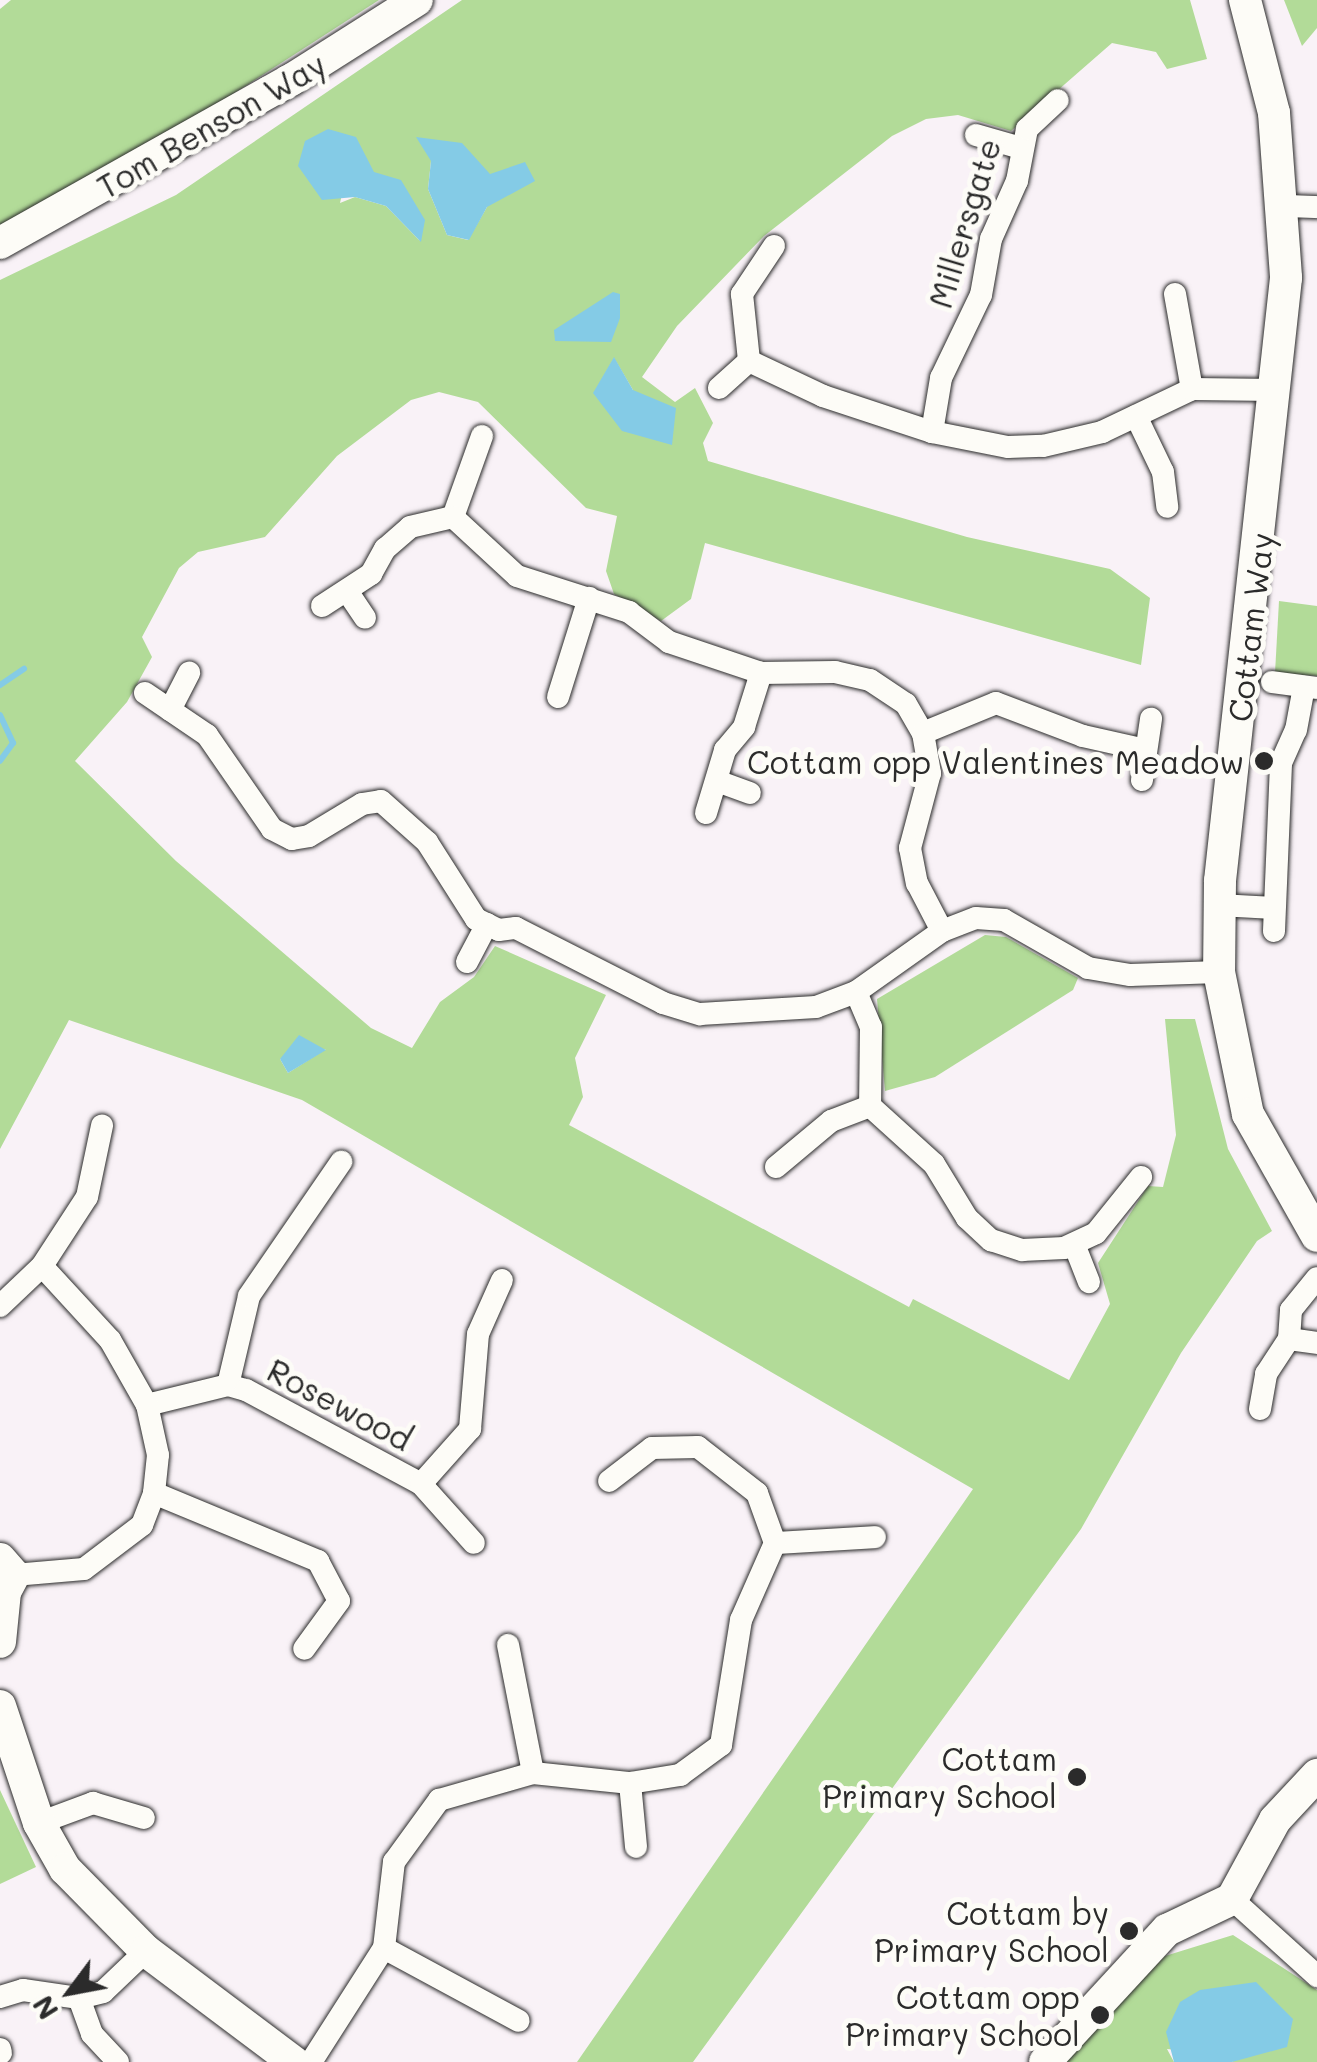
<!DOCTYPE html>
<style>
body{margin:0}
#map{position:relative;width:1317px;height:2062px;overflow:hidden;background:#f9f2f7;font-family:Mali,sans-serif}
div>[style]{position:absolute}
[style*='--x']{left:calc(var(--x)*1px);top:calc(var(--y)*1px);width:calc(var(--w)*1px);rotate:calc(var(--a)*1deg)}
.green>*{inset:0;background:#b2db98}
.water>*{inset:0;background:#84cbe6}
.stream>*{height:6px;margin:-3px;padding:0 3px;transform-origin:3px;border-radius:3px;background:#84cbe6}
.roads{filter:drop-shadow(0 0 2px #2b2b2b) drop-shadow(0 0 2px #2b2b2b)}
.street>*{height:22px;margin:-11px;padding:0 11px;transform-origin:11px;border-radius:11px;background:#fdfcf7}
.secondary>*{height:32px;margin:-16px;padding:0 16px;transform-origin:16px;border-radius:16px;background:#fdfcf7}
.dots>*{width:28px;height:28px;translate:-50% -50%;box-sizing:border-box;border:5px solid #fdfcf7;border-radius:50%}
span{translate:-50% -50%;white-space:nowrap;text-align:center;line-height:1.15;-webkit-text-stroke:10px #fdfcf7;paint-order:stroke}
.street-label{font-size:32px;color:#2b2b2b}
.poi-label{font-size:32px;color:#2b2b2b}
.right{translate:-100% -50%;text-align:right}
.north{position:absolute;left:20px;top:1942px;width:100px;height:100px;-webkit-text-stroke:8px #fdfcf7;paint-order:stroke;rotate:238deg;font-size:28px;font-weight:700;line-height:40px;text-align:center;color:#2b2b2b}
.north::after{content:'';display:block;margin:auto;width:35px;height:45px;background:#2b2b2b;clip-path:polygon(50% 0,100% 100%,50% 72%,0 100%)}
</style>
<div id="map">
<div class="green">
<div style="clip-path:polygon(11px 0,379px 0,146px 150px,0 232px,0 9px)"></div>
<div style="clip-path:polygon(evenodd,462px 0,1190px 0,1207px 59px,1167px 69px,1156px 52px,1112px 43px,1011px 131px,958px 115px,926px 119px,892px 136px,764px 236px,677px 326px,642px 377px,675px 402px,695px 388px,713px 423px,703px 443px,708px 461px,967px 537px,1110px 569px,1150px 598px,1141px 665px,705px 543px,691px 599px,661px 621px,614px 594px,606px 571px,617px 516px,586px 508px,478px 402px,439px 392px,411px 400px,337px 456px,265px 537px,198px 552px,179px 568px,142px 637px,152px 657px,127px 702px,75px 761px,176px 861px,371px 1028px,412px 1048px,440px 1002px,474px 977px,495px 946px,606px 995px,575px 1058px,583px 1097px,569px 1125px,909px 1307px,913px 1299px,1069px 1380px,1110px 1304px,1098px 1263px,1148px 1186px,1163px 1187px,1176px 1135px,1165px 1019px,1195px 1019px,1228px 1149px,1272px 1231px,1257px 1241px,1181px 1353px,1081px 1529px,693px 2062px,577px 2062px,973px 1489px,302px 1100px,69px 1020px,0 1149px,0 280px,176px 195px,462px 0,355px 137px,373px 172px,420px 241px,386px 206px,355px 197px,340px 203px,355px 137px,462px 0,471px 160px,490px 175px,487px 207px,468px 240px,447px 235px,428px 189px,431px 161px,471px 160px,462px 0,614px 358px,633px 390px,594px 393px,614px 358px,462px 0,326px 1049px,288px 1073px,280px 1059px,326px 1049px)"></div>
<div style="clip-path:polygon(1284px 0,1317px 0,1317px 28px,1302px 46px)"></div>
<div style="clip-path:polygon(1279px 601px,1317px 606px,1317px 676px,1275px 673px)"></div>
<div style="clip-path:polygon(985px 935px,1006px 937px,1078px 978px,1073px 990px,935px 1077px,885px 1091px,877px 999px)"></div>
<div style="clip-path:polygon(0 1790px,36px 1867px,0 1884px)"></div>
<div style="clip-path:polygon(1233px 1935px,1317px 1990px,1317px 2062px,1232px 2062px,1240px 2056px,1167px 2049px,1174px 2062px,1061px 2062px,1165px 1956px)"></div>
</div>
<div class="water">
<div style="clip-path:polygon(328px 129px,356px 137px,374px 172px,401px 180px,425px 220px,421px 242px,386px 206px,355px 197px,322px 200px,298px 166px,305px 141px)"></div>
<div style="clip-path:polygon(416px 137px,462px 143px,490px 174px,525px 162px,535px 181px,487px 207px,469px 240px,447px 235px,428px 189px,431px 161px)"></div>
<div style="clip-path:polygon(613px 292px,620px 294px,620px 318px,611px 342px,555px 341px,554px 330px)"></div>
<div style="clip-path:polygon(614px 357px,633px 390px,676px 408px,672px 445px,622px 431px,593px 393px)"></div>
<div style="clip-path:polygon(299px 1035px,326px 1050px,288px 1073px,280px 1059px)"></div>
<div style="clip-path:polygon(1256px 1982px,1293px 2019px,1287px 2047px,1232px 2062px,1174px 2062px,1166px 2032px,1180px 2002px,1200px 1990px)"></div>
</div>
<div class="stream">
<div style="--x:0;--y:685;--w:29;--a:-34"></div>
<div style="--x:0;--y:715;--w:31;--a:65"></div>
<div style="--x:13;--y:743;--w:22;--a:126"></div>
</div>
<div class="roads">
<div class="street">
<div style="--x:976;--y:135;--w:47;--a:16.1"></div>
<div style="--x:1285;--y:206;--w:32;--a:2"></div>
<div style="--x:774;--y:246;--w:58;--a:123.7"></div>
<div style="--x:742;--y:294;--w:67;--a:84"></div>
<div style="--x:749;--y:361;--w:82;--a:25.3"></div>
<div style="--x:823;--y:396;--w:115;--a:18.3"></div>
<div style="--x:932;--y:432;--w:77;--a:11.2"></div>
<div style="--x:1008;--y:447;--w:35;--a:-2"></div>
<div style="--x:1043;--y:446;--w:61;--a:-13.3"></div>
<div style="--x:1102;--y:432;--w:100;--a:-25.5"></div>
<div style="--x:1192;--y:389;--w:84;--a:0.7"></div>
<div style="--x:1175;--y:294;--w:97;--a:79.9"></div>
<div style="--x:719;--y:388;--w:40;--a:-42"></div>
<div style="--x:1136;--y:416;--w:62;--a:64.3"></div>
<div style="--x:1163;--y:472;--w:35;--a:83"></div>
<div style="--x:932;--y:432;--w:55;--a:-80.5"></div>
<div style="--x:941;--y:378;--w:92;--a:-64.3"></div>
<div style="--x:981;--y:295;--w:57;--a:-79.9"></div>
<div style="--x:991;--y:239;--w:64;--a:-65.9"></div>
<div style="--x:1017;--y:181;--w:53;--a:-79.1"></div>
<div style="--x:1027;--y:129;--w:42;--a:-43.1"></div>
<div style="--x:453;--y:517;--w:86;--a:-70.3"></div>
<div style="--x:347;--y:591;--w:32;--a:56"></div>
<div style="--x:322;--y:606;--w:59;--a:-33.1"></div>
<div style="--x:371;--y:574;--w:29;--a:-61"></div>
<div style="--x:385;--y:549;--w:33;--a:-41"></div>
<div style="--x:410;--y:527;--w:44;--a:-13.1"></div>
<div style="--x:453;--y:517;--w:87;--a:42.7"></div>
<div style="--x:517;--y:576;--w:118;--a:17.8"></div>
<div style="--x:629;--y:612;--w:50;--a:36.9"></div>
<div style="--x:669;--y:642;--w:97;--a:18.6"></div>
<div style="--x:761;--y:673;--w:74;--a:-0.8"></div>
<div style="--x:835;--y:672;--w:36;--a:13"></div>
<div style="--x:870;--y:680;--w:43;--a:33.7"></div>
<div style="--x:906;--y:704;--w:34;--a:60"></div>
<div style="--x:923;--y:733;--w:41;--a:80.1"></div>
<div style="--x:930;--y:773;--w:78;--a:104.9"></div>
<div style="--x:910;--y:848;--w:36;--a:79"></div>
<div style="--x:917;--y:883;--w:54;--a:62.5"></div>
<div style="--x:1272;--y:682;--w:45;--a:7.6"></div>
<div style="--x:145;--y:693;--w:75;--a:34.1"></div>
<div style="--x:207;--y:735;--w:114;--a:55.3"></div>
<div style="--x:272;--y:829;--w:22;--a:27"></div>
<div style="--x:292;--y:839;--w:17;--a:-10"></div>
<div style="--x:309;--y:836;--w:62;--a:-31.1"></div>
<div style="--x:362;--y:804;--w:19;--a:-9"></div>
<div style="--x:381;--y:801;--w:62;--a:41.7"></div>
<div style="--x:427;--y:842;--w:91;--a:57.5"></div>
<div style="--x:476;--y:919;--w:25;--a:26"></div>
<div style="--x:499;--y:930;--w:17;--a:-7"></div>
<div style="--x:516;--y:928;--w:165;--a:27"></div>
<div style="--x:663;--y:1003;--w:39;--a:17"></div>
<div style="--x:700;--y:1014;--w:116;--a:-3.5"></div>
<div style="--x:816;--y:1007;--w:43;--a:-20.6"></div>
<div style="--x:856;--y:992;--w:105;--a:-35.3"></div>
<div style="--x:942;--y:931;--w:36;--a:-21"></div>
<div style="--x:976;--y:918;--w:28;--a:4"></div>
<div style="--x:1004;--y:920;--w:97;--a:29.7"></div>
<div style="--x:1088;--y:968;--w:43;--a:9.5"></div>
<div style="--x:1130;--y:975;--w:89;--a:-1.9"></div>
<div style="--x:558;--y:697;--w:104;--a:-72.6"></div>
<div style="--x:170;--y:710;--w:42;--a:-62.8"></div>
<div style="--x:923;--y:733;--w:79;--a:-22.3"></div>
<div style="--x:996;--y:703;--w:93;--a:20.8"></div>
<div style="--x:1083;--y:736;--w:64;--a:12.7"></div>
<div style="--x:1142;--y:780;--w:62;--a:-81.6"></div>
<div style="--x:717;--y:781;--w:35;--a:20"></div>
<div style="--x:706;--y:813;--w:66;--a:-73.2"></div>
<div style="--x:725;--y:750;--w:30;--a:-50"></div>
<div style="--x:744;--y:727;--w:57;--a:-72.5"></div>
<div style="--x:1219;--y:905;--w:55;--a:3.1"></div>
<div style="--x:1274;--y:931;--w:168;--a:-87.6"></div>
<div style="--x:1281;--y:763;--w:36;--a:-66"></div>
<div style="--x:1296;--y:730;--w:44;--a:-79.5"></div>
<div style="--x:467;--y:962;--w:43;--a:-62.2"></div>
<div style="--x:856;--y:992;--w:38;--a:67"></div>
<div style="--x:871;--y:1027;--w:79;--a:90.7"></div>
<div style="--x:870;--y:1106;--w:86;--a:42.2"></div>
<div style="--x:934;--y:1164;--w:63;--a:58.6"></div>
<div style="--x:967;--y:1218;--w:33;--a:43"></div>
<div style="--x:991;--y:1240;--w:33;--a:18"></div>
<div style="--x:1022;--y:1250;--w:42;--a:-2.7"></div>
<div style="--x:1064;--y:1248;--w:35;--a:-25"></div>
<div style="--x:1096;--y:1233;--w:72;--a:-51.2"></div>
<div style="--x:776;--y:1167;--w:72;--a:-39.9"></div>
<div style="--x:831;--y:1121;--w:42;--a:-21"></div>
<div style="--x:1074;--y:1244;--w:41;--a:68.5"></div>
<div style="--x:0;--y:1306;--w:58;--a:-43.6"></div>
<div style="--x:1289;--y:1339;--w:28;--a:8"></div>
<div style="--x:228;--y:1385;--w:91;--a:-76.7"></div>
<div style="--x:249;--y:1296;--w:163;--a:-55.5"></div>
<div style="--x:147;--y:1405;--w:83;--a:-13.9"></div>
<div style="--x:228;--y:1385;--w:19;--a:16"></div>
<div style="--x:246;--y:1390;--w:199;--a:28.2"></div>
<div style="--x:421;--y:1484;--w:79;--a:48.1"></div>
<div style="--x:1260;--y:1409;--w:36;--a:-80"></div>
<div style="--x:1266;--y:1374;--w:42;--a:-56.7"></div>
<div style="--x:1289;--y:1339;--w:29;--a:-86"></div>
<div style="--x:1291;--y:1310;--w:41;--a:-50.9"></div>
<div style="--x:421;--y:1484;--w:74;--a:-48.3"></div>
<div style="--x:470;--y:1429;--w:95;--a:-85.2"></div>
<div style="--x:478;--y:1334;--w:59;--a:-66"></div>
<div style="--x:154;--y:1493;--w:178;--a:22.5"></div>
<div style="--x:318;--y:1561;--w:45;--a:62.3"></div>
<div style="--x:339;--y:1601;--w:59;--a:126.1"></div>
<div style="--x:775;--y:1543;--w:100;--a:-3.4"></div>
<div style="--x:14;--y:1575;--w:70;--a:-4.9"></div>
<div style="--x:84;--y:1569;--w:73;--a:-37.2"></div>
<div style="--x:142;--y:1525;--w:34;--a:-69"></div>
<div style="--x:154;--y:1493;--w:38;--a:-84"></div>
<div style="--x:158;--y:1455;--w:51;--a:-102.4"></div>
<div style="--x:147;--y:1405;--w:75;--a:-119.6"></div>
<div style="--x:110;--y:1340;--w:100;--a:-132.6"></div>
<div style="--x:42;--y:1266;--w:82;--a:-56.9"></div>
<div style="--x:87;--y:1197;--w:73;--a:-78.1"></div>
<div style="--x:508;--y:1645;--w:130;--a:78.9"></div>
<div style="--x:630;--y:1783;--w:64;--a:84.6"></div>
<div style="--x:39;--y:1823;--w:58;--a:-20.3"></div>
<div style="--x:93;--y:1803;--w:53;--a:16.4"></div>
<div style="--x:1232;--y:1899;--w:115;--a:42.2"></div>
<div style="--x:384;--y:1948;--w:153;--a:28.4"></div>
<div style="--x:0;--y:1997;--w:24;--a:-17"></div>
<div style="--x:23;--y:1990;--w:57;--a:8.1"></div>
<div style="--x:79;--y:1998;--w:38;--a:70"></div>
<div style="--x:92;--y:2034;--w:38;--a:47"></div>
<div style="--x:79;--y:1998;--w:25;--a:-14"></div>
<div style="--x:103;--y:1992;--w:59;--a:-43.6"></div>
<div style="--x:0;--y:2049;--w:4;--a:76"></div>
<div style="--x:311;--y:2062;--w:135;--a:-57.4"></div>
<div style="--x:384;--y:1948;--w:87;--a:-83.4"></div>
<div style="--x:394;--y:1862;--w:77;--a:-54"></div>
<div style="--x:439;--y:1800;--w:98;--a:-16"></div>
<div style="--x:533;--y:1773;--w:98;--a:5.9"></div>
<div style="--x:630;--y:1783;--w:51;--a:-9.1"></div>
<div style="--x:680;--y:1775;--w:51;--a:-36.2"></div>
<div style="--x:721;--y:1745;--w:127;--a:-80.9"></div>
<div style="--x:741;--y:1620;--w:84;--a:-66.2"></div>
<div style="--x:775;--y:1543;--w:53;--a:-109.8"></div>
<div style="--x:757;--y:1493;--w:75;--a:-142.1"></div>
<div style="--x:698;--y:1447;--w:46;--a:178.8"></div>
<div style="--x:652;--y:1448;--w:54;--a:142.5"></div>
</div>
<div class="secondary">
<div style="--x:1245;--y:0;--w:117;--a:75.6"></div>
<div style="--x:1274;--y:113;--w:165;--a:85.8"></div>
<div style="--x:1286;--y:278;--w:607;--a:96.25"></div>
<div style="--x:1220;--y:881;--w:91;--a:90.6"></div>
<div style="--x:1219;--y:972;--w:145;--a:78.5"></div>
<div style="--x:1248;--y:1114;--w:140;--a:60.5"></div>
<div style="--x:0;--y:243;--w:334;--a:-29.3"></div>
<div style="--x:291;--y:80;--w:149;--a:-32.4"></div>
<div style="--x:0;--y:1559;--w:21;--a:49"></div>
<div style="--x:14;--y:1575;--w:19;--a:118"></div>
<div style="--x:5;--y:1592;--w:50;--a:95.7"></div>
<div style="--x:0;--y:1706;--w:123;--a:71.6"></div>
<div style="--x:39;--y:1823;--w:53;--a:60.5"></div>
<div style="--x:65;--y:1869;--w:115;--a:45.4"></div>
<div style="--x:146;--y:1951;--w:185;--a:36.9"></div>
<div style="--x:1045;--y:2062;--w:180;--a:-47.3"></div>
<div style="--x:1167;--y:1930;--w:72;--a:-25.5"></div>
<div style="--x:1232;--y:1899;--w:90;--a:-61.4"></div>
<div style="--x:1275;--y:1820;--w:62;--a:-47"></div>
</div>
</div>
<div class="dots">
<div style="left:1264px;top:761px;background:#2b2b2b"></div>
<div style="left:1077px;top:1777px;background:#2b2b2b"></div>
<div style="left:1129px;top:1931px;background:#2b2b2b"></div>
<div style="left:1100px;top:2015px;background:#2b2b2b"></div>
</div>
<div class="street-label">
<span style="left:211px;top:125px;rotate:-30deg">Tom Benson Way</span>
<span style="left:964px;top:223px;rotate:-73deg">Millersgate</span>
<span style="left:1250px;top:627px;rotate:-83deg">Cottam Way</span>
<span style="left:340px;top:1404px;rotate:28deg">Rosewood</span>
</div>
<div class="poi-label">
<span class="right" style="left:1244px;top:761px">Cottam opp Valentines Meadow</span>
<span class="right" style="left:1057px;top:1777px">Cottam<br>Primary School</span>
<span class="right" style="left:1109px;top:1931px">Cottam by<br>Primary School</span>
<span class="right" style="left:1080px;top:2015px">Cottam opp<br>Primary School</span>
</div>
<div class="north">N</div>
</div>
